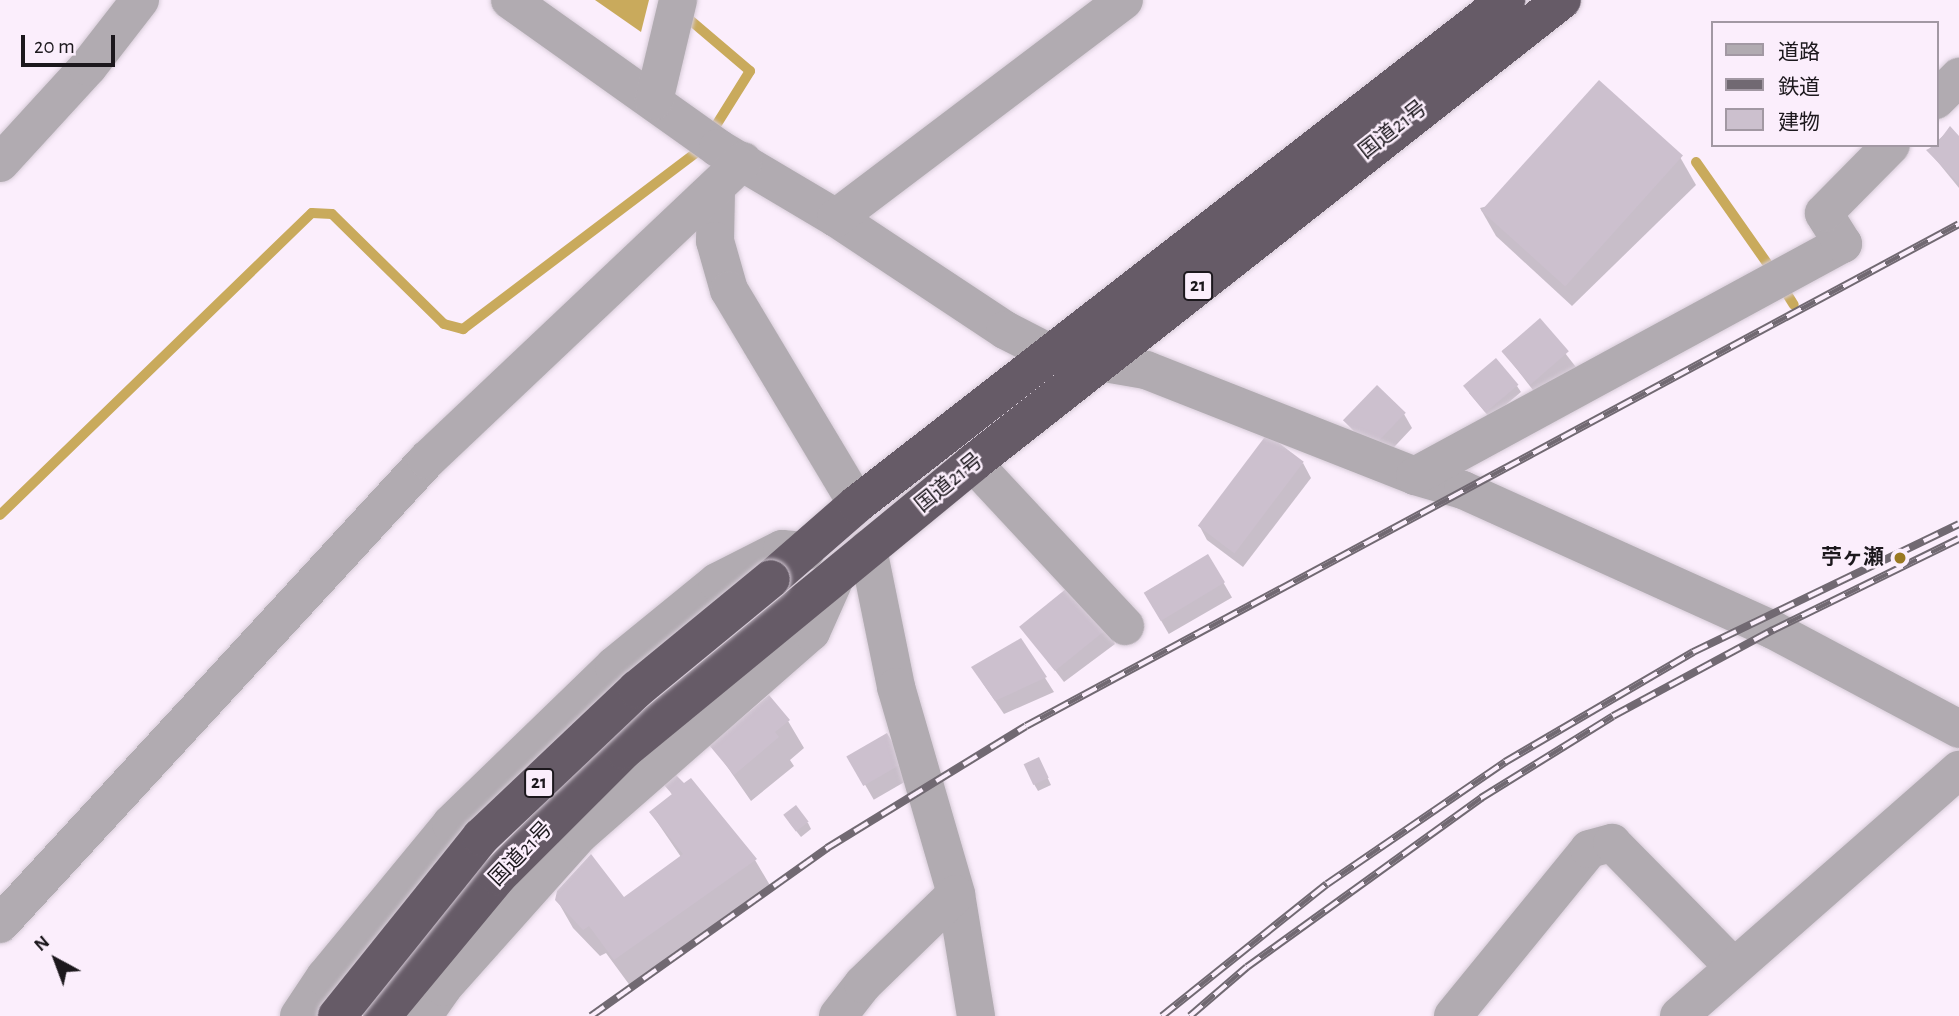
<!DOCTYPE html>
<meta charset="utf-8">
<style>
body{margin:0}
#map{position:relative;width:1959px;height:1016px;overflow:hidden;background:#fbeefc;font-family:"Alegreya Sans","Noto Sans JP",sans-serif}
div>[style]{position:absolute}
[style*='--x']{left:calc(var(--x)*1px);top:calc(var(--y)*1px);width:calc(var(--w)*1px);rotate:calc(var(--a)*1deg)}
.water>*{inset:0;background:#c9aa5c}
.shadow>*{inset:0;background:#0003;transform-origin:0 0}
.stream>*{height:10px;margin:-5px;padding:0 5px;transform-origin:5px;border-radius:5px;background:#c9aa5c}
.building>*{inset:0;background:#ccc0ce;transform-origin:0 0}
.roads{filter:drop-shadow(0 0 2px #d7ccd8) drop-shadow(0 0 2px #d7ccd8)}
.minor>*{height:38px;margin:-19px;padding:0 19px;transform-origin:19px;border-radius:19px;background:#b1abb1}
.highway>*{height:38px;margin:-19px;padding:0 19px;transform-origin:19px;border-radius:19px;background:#665b67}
.rail>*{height:8px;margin-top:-4px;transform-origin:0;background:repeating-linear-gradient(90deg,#fbeefc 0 16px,#716972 0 32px);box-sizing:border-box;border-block:2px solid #716972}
.bridges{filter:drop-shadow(0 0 2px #d7ccd8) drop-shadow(0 0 2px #d7ccd8)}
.highway-bridge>*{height:38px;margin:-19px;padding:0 19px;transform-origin:19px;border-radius:19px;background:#665b67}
.dots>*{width:19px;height:19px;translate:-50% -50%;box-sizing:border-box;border:4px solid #fbeefc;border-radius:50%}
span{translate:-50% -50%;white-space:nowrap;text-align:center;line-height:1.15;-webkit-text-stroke:5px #fbeefc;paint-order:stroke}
.shield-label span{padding:2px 5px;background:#fbeefc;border:2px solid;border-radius:5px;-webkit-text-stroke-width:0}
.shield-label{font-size:19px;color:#1c181d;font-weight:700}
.street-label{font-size:21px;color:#1c181d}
.poi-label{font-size:21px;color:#1c181d;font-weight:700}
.right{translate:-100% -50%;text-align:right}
.legend{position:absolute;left:1711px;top:21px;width:228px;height:126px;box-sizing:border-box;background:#fbeefc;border:2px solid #a298a3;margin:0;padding:9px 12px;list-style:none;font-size:21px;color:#1c181d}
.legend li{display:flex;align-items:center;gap:14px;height:35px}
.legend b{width:35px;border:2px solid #a298a3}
.north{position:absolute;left:21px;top:925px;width:70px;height:70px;-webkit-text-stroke:5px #fbeefc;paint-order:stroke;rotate:319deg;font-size:19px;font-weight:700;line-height:28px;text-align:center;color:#1c181d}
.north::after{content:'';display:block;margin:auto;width:24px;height:32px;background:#1c181d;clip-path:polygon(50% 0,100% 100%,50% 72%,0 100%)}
.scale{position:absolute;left:21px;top:35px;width:94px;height:32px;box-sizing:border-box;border:4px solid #1c181d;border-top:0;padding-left:9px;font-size:21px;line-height:24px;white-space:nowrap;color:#1c181d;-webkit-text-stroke:5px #fbeefc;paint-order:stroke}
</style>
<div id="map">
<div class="water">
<div style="clip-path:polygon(595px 0,649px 0,641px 32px)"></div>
</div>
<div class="shadow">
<div style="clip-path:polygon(1950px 129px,1959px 138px,1959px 188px,1928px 150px)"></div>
<div style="clip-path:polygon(1680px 157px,1696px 185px,1572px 306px,1496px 236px,1480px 208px)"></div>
<div style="left:1540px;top:321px;width:58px;height:48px;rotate:52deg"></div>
<div style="clip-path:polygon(1517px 386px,1521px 392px,1490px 418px,1469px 393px)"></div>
<div style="clip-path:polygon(1404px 414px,1412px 428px,1381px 461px,1345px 421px)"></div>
<div style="clip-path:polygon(1303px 463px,1311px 478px,1243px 567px,1207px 540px,1199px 525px)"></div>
<div style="left:1208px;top:556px;width:48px;height:73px;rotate:60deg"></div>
<div style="clip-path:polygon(1106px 628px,1115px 644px,1064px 682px,1024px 630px)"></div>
<div style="clip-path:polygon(1021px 640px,1054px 692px,1004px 714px,982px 682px)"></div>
<div style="clip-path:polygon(788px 721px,804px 748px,790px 760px,794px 766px,751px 801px,712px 745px)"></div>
<div style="left:886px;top:735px;width:50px;height:43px;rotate:60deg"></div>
<div style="clip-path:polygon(1042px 766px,1051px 785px,1038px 791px,1034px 784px)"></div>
<div style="clip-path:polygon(666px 785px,755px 860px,771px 887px,631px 987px,606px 953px,600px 956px,573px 928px,557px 900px,623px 899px,681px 857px,651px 813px,673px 796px)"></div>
<div style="clip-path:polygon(789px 822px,808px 823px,811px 829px,801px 837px)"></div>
</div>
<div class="stream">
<div style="--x:683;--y:14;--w:88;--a:40.4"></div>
<div style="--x:750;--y:71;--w:75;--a:122"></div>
<div style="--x:1696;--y:162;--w:136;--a:54.9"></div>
<div style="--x:1782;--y:286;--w:22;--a:58"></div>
<div style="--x:0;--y:515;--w:434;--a:-44.1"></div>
<div style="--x:312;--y:213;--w:20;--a:3"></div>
<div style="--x:332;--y:214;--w:157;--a:44.5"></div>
<div style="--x:444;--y:324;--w:20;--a:15"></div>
<div style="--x:463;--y:329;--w:300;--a:-37.1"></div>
</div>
<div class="building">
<div style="left:1599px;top:80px;width:113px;height:176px;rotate:42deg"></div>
<div style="clip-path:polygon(1950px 126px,1959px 136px,1959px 184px,1926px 150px,1936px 145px)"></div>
<div style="left:1540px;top:318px;width:44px;height:51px;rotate:49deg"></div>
<div style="left:1496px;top:358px;width:35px;height:43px;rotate:50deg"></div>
<div style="left:1377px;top:385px;width:40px;height:49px;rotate:44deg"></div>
<div style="left:1267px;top:434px;width:46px;height:115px;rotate:37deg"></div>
<div style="left:1208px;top:554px;width:33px;height:75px;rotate:59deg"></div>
<div style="left:1072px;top:584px;width:57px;height:68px;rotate:51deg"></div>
<div style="clip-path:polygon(1021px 638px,1047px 677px,995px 701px,971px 667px)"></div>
<div style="clip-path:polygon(769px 695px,790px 720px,775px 732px,779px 737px,734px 775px,709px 745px)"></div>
<div style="left:887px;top:733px;width:34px;height:47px;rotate:60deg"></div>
<div style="left:1039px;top:757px;width:23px;height:17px;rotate:65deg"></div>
<div style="clip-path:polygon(675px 774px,684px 783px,691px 778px,757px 859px,614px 960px,589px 926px,583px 930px,555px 900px,557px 891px,591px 854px,624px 897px,683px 854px,649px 812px,672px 794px,664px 785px)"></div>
<div style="left:796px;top:805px;width:21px;height:16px;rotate:53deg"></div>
</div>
<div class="roads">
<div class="minor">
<div style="--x:510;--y:0;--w:255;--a:35.4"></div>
<div style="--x:718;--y:148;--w:137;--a:30.7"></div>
<div style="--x:836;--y:218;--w:203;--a:33.5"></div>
<div style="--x:1005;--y:330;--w:53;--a:27.1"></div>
<div style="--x:1052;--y:354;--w:95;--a:9.7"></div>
<div style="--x:1146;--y:370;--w:289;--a:21.5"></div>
<div style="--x:1415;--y:476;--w:50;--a:16.3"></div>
<div style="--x:1463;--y:490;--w:340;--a:24.3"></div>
<div style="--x:1773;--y:630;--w:211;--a:28"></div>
<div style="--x:1936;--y:100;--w:33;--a:-45"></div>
<div style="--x:654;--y:101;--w:104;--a:-76.6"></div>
<div style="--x:0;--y:163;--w:130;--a:-47.5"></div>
<div style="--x:88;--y:67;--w:85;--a:-52.2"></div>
<div style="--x:716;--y:190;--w:51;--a:91.1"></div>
<div style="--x:715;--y:241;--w:51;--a:74.1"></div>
<div style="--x:729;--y:290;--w:249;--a:59.1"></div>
<div style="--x:836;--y:218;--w:361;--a:-37.1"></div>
<div style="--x:973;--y:463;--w:223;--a:47"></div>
<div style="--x:1415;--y:476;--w:487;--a:-28.5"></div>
<div style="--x:1843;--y:244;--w:36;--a:-122"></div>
<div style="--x:1824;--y:213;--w:95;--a:-45.4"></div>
<div style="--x:868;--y:549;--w:141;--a:78.5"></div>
<div style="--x:896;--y:687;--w:216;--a:73.8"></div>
<div style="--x:956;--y:894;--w:124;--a:80.7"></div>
<div style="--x:0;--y:924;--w:631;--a:-47.38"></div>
<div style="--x:427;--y:460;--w:435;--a:-43.4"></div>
<div style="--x:299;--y:1016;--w:47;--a:-56.3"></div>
<div style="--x:325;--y:977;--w:198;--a:-50.5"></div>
<div style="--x:451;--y:824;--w:227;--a:-44.1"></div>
<div style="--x:614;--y:666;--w:133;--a:-39.2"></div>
<div style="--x:717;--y:582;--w:73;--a:-26.9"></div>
<div style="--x:782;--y:549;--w:24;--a:5"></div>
<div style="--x:423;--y:1016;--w:35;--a:-55"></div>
<div style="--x:443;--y:987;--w:205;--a:-48.2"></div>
<div style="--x:580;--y:834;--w:307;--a:-41.2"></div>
<div style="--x:811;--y:632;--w:61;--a:-65.9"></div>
<div style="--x:838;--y:1016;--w:41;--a:-52"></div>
<div style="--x:863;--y:984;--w:129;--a:-44.1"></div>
<div style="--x:1453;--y:1016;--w:215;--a:-50.8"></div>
<div style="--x:1589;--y:849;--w:24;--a:-15"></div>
<div style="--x:1612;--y:843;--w:171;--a:45.5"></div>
<div style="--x:1679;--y:1016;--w:373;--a:-41.3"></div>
</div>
<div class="highway">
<div style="--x:771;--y:579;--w:114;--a:-41.1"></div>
<div style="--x:857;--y:504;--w:822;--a:-37.83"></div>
<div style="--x:382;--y:1016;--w:182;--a:-50.4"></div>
<div style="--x:498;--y:876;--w:178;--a:-45"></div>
<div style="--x:624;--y:750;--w:452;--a:-39.4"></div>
<div style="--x:973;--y:463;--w:749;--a:-38.17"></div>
</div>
</div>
<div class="rail">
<div style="--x:591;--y:1016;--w:290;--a:-35.4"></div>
<div style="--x:827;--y:848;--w:233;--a:-31.5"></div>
<div style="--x:1026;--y:726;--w:1059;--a:-28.28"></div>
<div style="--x:1162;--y:1016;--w:211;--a:-38.7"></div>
<div style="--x:1327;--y:884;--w:216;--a:-34.4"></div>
<div style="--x:1505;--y:762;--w:218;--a:-30.3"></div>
<div style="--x:1693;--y:652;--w:295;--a:-25.7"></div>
<div style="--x:1190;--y:1016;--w:75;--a:-40.7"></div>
<div style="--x:1247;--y:967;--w:289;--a:-35.8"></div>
<div style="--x:1481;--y:798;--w:155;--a:-31.8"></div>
<div style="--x:1613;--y:716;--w:182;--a:-28.3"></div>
<div style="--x:1773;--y:630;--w:207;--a:-26.1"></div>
</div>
<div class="bridges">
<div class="highway-bridge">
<div style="--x:337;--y:1016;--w:230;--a:-51.2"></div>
<div style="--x:481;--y:837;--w:215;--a:-43.5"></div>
<div style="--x:637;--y:689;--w:173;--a:-39.4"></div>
</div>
</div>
<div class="dots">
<div style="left:1900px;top:558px;background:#997922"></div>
</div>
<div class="shield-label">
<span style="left:1198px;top:286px">21</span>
<span style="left:539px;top:783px">21</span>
</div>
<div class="street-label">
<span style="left:1393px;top:130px;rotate:-38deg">国道21号</span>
<span style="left:949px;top:483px;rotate:-39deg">国道21号</span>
<span style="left:521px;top:854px;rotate:-46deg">国道21号</span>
</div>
<div class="poi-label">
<span class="right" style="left:1884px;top:558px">苧ヶ瀬</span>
</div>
<ul class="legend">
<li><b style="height:9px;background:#b1abb1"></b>道路</li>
<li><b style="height:9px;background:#716972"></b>鉄道</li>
<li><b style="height:19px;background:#ccc0ce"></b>建物</li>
</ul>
<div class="north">N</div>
<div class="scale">20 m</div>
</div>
